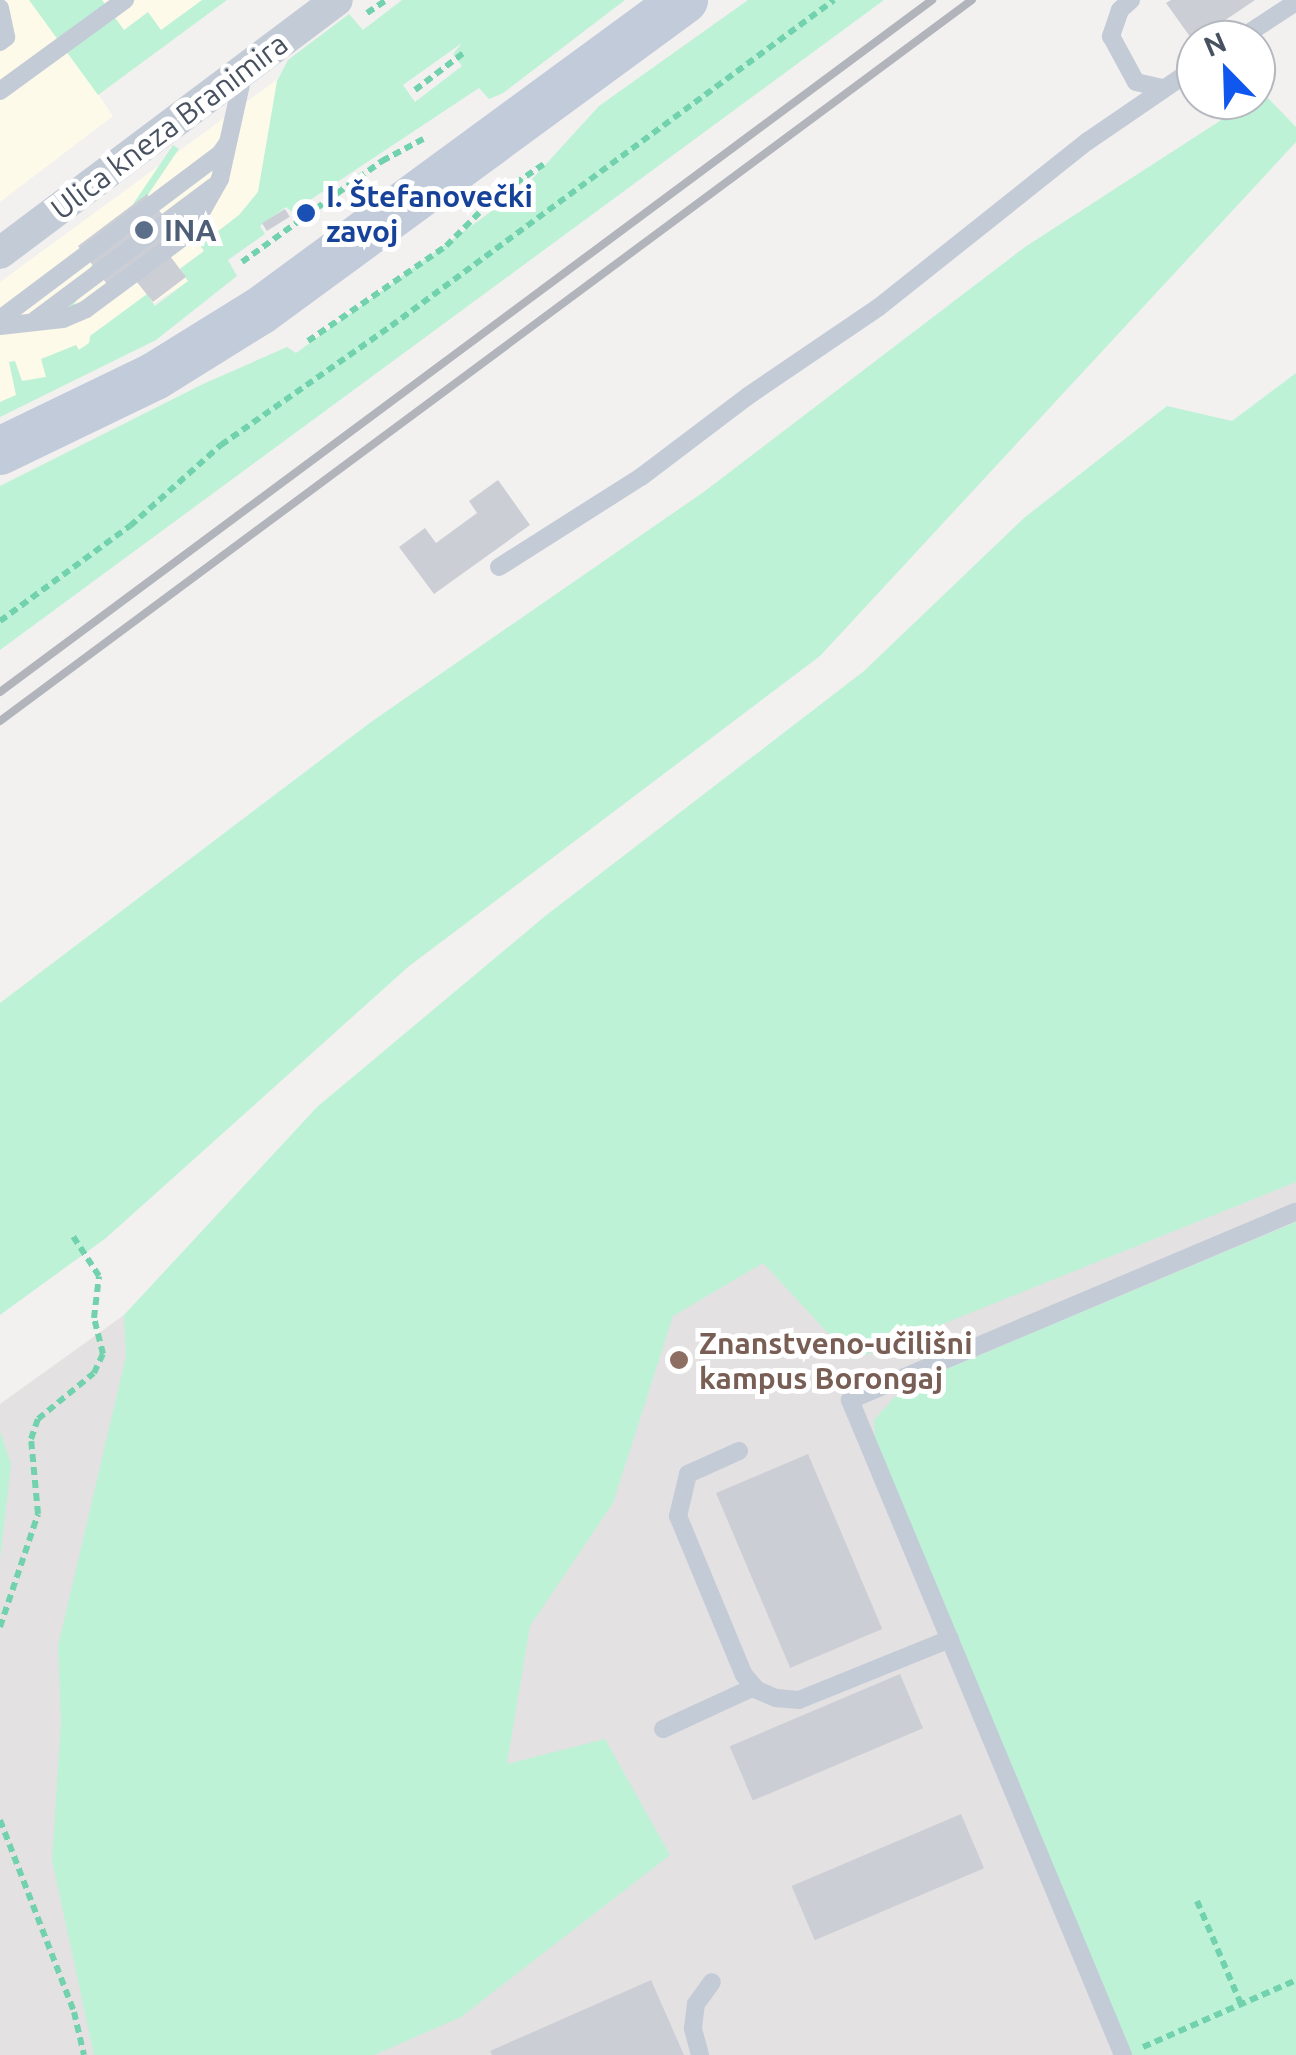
<!DOCTYPE html>
<meta charset="utf-8">
<style>
body{margin:0}
#map{position:relative;width:1296px;height:2055px;overflow:hidden;background:#f3f0f0;font-family:Ubuntu,sans-serif}
div>[style]{position:absolute}
[style*='--x']{left:calc(var(--x)*1px);top:calc(var(--y)*1px);width:calc(var(--w)*1px);rotate:calc(var(--a)*1deg)}
.commercial>*{inset:0;background:#fdfaea}
.education>*{inset:0;background:#e4e1e2}
.green>*{inset:0;background:#bdf2d7;transform-origin:0 0}
.building>*{inset:0;background:#ccced6;transform-origin:0 0}
.path>*{height:6px;margin-top:-3px;transform-origin:0;background:repeating-linear-gradient(90deg,#73d2ae 0 8px,transparent 0 13px)}
.service>*{height:18px;margin:-9px;padding:0 9px;transform-origin:9px;border-radius:9px;background:#c3cbd6}
.minor>*{height:32px;margin:-16px;padding:0 16px;transform-origin:16px;border-radius:16px;background:#c3cbd6}
.secondary>*{height:48px;margin:-24px;padding:0 24px;transform-origin:24px;border-radius:24px;background:#c2cbda}
.rail>*{height:8px;margin:-4px;padding:0 4px;transform-origin:4px;border-radius:4px;background:#b2b4bb}
.dots>*{width:28px;height:28px;translate:-50% -50%;box-sizing:border-box;border:5px solid #fff;border-radius:50%}
span{translate:-50% -50%;white-space:nowrap;text-align:center;line-height:1.15;-webkit-text-stroke:10px #fff;paint-order:stroke}
.street-label{font-size:30px;color:#47515f}
.transit-label{font-size:30px;color:#164399;font-weight:700}
.left{translate:0 -50%;text-align:left}
.service-label{font-size:30px;color:#4e5e75;font-weight:700}
.education-label{font-size:30px;color:#785e54;font-weight:700}
.north{position:absolute;left:1176px;top:20px;width:100px;height:100px;box-sizing:border-box;background:#fff;border:2px solid #b5b9bf;border-radius:50%;rotate:337deg;font-size:28px;font-weight:700;line-height:40px;text-align:center;color:#47515f}
.north::after{content:'';display:block;margin:auto;width:35px;height:45px;background:#0f57ee;clip-path:polygon(50% 0,100% 100%,50% 72%,0 100%)}
</style>
<div id="map">
<div class="commercial">
<div style="clip-path:polygon(0 0,227px 0,98px 94px,113px 116px,0 202px)"></div>
<div style="clip-path:polygon(279px 78px,258px 192px,239px 215px,201px 245px,204px 251px,180px 268px,189px 281px,78px 350px,75px 346px,42px 359px,47px 377px,22px 381px,16px 395px,0 402px,0 282px)"></div>
</div>
<div class="education">
<div style="clip-path:polygon(1296px 665px,1296px 2055px,0 2055px,0 1404px,124px 1315px)"></div>
</div>
<div class="green">
<div style="clip-path:polygon(29px 0,102px 0,124px 30px,148px 12px,161px 30px,202px 0,227px 0,98px 95px)"></div>
<div style="clip-path:polygon(evenodd,402px 0,625px 0,503px 93px,489px 99px,479px 88px,292px 212px,286px 207px,260px 226px,265px 234px,228px 260px,237px 276px,156px 340px,0 417px,0 402px,16px 395px,9px 362px,15px 361px,22px 381px,46px 377px,41px 359px,76px 345px,79px 350px,89px 343px,90px 336px,147px 294px,155px 306px,188px 281px,180px 269px,204px 251px,200px 245px,239px 215px,258px 192px,277px 81px,288px 60px,349px 14px,363px 30px,402px 0,462px 43px,453px 54px,462px 66px,415px 102px,403px 85px,462px 43px)"></div>
<div style="clip-path:polygon(748px 0,884px 0,0 650px,0 486px,201px 385px,287px 347px,296px 353px,525px 187px,599px 106px)"></div>
<div style="clip-path:polygon(1263px 93px,1296px 127px,1296px 142px,820px 656px,408px 967px,106px 1238px,0 1315px,0 1003px,371px 722px,705px 491px,1025px 247px)"></div>
<div style="left:173px;top:145px;width:7px;height:215px;rotate:34deg"></div>
<div style="clip-path:polygon(1296px 373px,1296px 1182px,853px 1360px,763px 1263px,673px 1316px,613px 1503px,530px 1626px,507px 1764px,605px 1739px,670px 1855px,461px 2017px,374px 2055px,94px 2055px,52px 1860px,61px 1722px,58px 1646px,126px 1356px,124px 1315px,317px 1107px,544px 917px,864px 671px,1024px 518px,1167px 406px,1232px 421px)"></div>
<div style="clip-path:polygon(1296px 1222px,1296px 2055px,1131px 2055px,875px 1438px,874px 1420px,904px 1387px)"></div>
<div style="clip-path:polygon(0 1431px,11px 1464px,0 1560px)"></div>
</div>
<div class="building">
<div style="clip-path:polygon(1171px 0,1255px 0,1196px 40px,1196px 45px,1166px 3px)"></div>
<div style="clip-path:polygon(147px 194px,185px 245px,170px 256px,186px 277px,153px 302px,136px 281px,116px 296px,78px 246px)"></div>
<div style="left:285px;top:209px;width:9px;height:27px;rotate:58deg"></div>
<div style="clip-path:polygon(498px 480px,530px 525px,434px 594px,399px 547px,425px 528px,436px 543px,477px 513px,469px 501px)"></div>
<div style="left:808px;top:1454px;width:190px;height:100px;rotate:67deg"></div>
<div style="left:900px;top:1674px;width:59px;height:185px;rotate:67deg"></div>
<div style="left:961px;top:1814px;width:59px;height:184px;rotate:67deg"></div>
<div style="clip-path:polygon(651px 1980px,684px 2055px,492px 2055px,490px 2051px)"></div>
</div>
<div class="path">
<div style="--x:367;--y:13;--w:23;--a:-34"></div>
<div style="--x:415;--y:90;--w:64;--a:-37.4"></div>
<div style="--x:242;--y:262;--w:173;--a:-35.8"></div>
<div style="--x:382;--y:161;--w:47;--a:-28.2"></div>
<div style="--x:308;--y:341;--w:168;--a:-34.5"></div>
<div style="--x:446;--y:246;--w:68;--a:-45"></div>
<div style="--x:494;--y:198;--w:64;--a:-34.2"></div>
<div style="--x:0;--y:621;--w:161;--a:-36.2"></div>
<div style="--x:130;--y:526;--w:122;--a:-41.7"></div>
<div style="--x:221;--y:445;--w:208;--a:-35"></div>
<div style="--x:391;--y:326;--w:550;--a:-36.35"></div>
<div style="--x:0;--y:1627;--w:119;--a:-71.4"></div>
<div style="--x:38;--y:1514;--w:75;--a:-95.3"></div>
<div style="--x:31;--y:1439;--w:21;--a:-71"></div>
<div style="--x:38;--y:1419;--w:72;--a:-39.4"></div>
<div style="--x:94;--y:1373;--w:21;--a:-65"></div>
<div style="--x:103;--y:1354;--w:37;--a:-104"></div>
<div style="--x:94;--y:1318;--w:42;--a:-83.2"></div>
<div style="--x:99;--y:1276;--w:51;--a:-123.1"></div>
<div style="--x:0;--y:1820;--w:206;--a:68.9"></div>
<div style="--x:74;--y:2012;--w:44;--a:76.9"></div>
<div style="--x:1197;--y:1901;--w:112;--a:66.9"></div>
<div style="--x:1143;--y:2047;--w:167;--a:-23.6"></div>
</div>
<div class="service">
<div style="--x:1131;--y:0;--w:15;--a:138"></div>
<div style="--x:1120;--y:10;--w:28;--a:109"></div>
<div style="--x:1111;--y:36;--w:52;--a:61.5"></div>
<div style="--x:1136;--y:82;--w:28;--a:13"></div>
<div style="--x:0;--y:8;--w:30;--a:78"></div>
<div style="--x:6;--y:37;--w:8;--a:140"></div>
<div style="--x:1238;--y:40;--w:69;--a:-33.2"></div>
<div style="--x:0;--y:91;--w:155;--a:-36.1"></div>
<div style="--x:0;--y:319;--w:275;--a:-36.9"></div>
<div style="--x:220;--y:154;--w:12;--a:-55"></div>
<div style="--x:34;--y:321;--w:224;--a:-36.8"></div>
<div style="--x:0;--y:326;--w:63;--a:-6.3"></div>
<div style="--x:63;--y:319;--w:25;--a:-23"></div>
<div style="--x:86;--y:309;--w:129;--a:-36.5"></div>
<div style="--x:190;--y:232;--w:61;--a:-60.5"></div>
<div style="--x:220;--y:179;--w:107;--a:-77.5"></div>
<div style="--x:499;--y:567;--w:168;--a:-32.4"></div>
<div style="--x:641;--y:477;--w:134;--a:-37.1"></div>
<div style="--x:748;--y:396;--w:158;--a:-34.2"></div>
<div style="--x:879;--y:307;--w:267;--a:-38.5"></div>
<div style="--x:1088;--y:141;--w:131;--a:-34.4"></div>
<div style="--x:739;--y:1451;--w:56;--a:155.7"></div>
<div style="--x:688;--y:1474;--w:43;--a:103.4"></div>
<div style="--x:678;--y:1516;--w:172;--a:67.5"></div>
<div style="--x:744;--y:1675;--w:20;--a:49"></div>
<div style="--x:757;--y:1690;--w:21;--a:23"></div>
<div style="--x:776;--y:1698;--w:23;--a:5"></div>
<div style="--x:799;--y:1700;--w:163;--a:-22"></div>
<div style="--x:663;--y:1729;--w:100;--a:-24.8"></div>
<div style="--x:700;--y:2055;--w:28;--a:-105"></div>
<div style="--x:693;--y:2028;--w:24;--a:-83"></div>
<div style="--x:696;--y:2004;--w:27;--a:-54"></div>
<div style="--x:1123;--y:2055;--w:710;--a:-112.63"></div>
<div style="--x:850;--y:1400;--w:484;--a:-22.9"></div>
</div>
<div class="minor">
<div style="--x:0;--y:253;--w:421;--a:-36.9"></div>
</div>
<div class="secondary">
<div style="--x:0;--y:451;--w:172;--a:-25.8"></div>
<div style="--x:155;--y:376;--w:123;--a:-31.8"></div>
<div style="--x:260;--y:311;--w:526;--a:-36.26"></div>
</div>
<div class="rail">
<div style="--x:0;--y:692;--w:1161;--a:-36.59"></div>
<div style="--x:0;--y:721;--w:1210;--a:-36.57"></div>
</div>
<div class="dots">
<div style="left:306px;top:213px;background:#1a4fb4"></div>
<div style="left:144px;top:230px;background:#5c6f8a"></div>
<div style="left:679px;top:1360px;background:#8d6e63"></div>
</div>
<div class="street-label">
<span style="left:169px;top:126px;rotate:-37deg">Ulica kneza Branimira</span>
</div>
<div class="transit-label">
<span class="left" style="left:326px;top:213px">I. Štefanovečki<br>zavoj</span>
</div>
<div class="service-label">
<span class="left" style="left:164px;top:230px">INA</span>
</div>
<div class="education-label">
<span class="left" style="left:699px;top:1360px">Znanstveno-učilišni<br>kampus Borongaj</span>
</div>
<div class="north">N</div>
</div>
